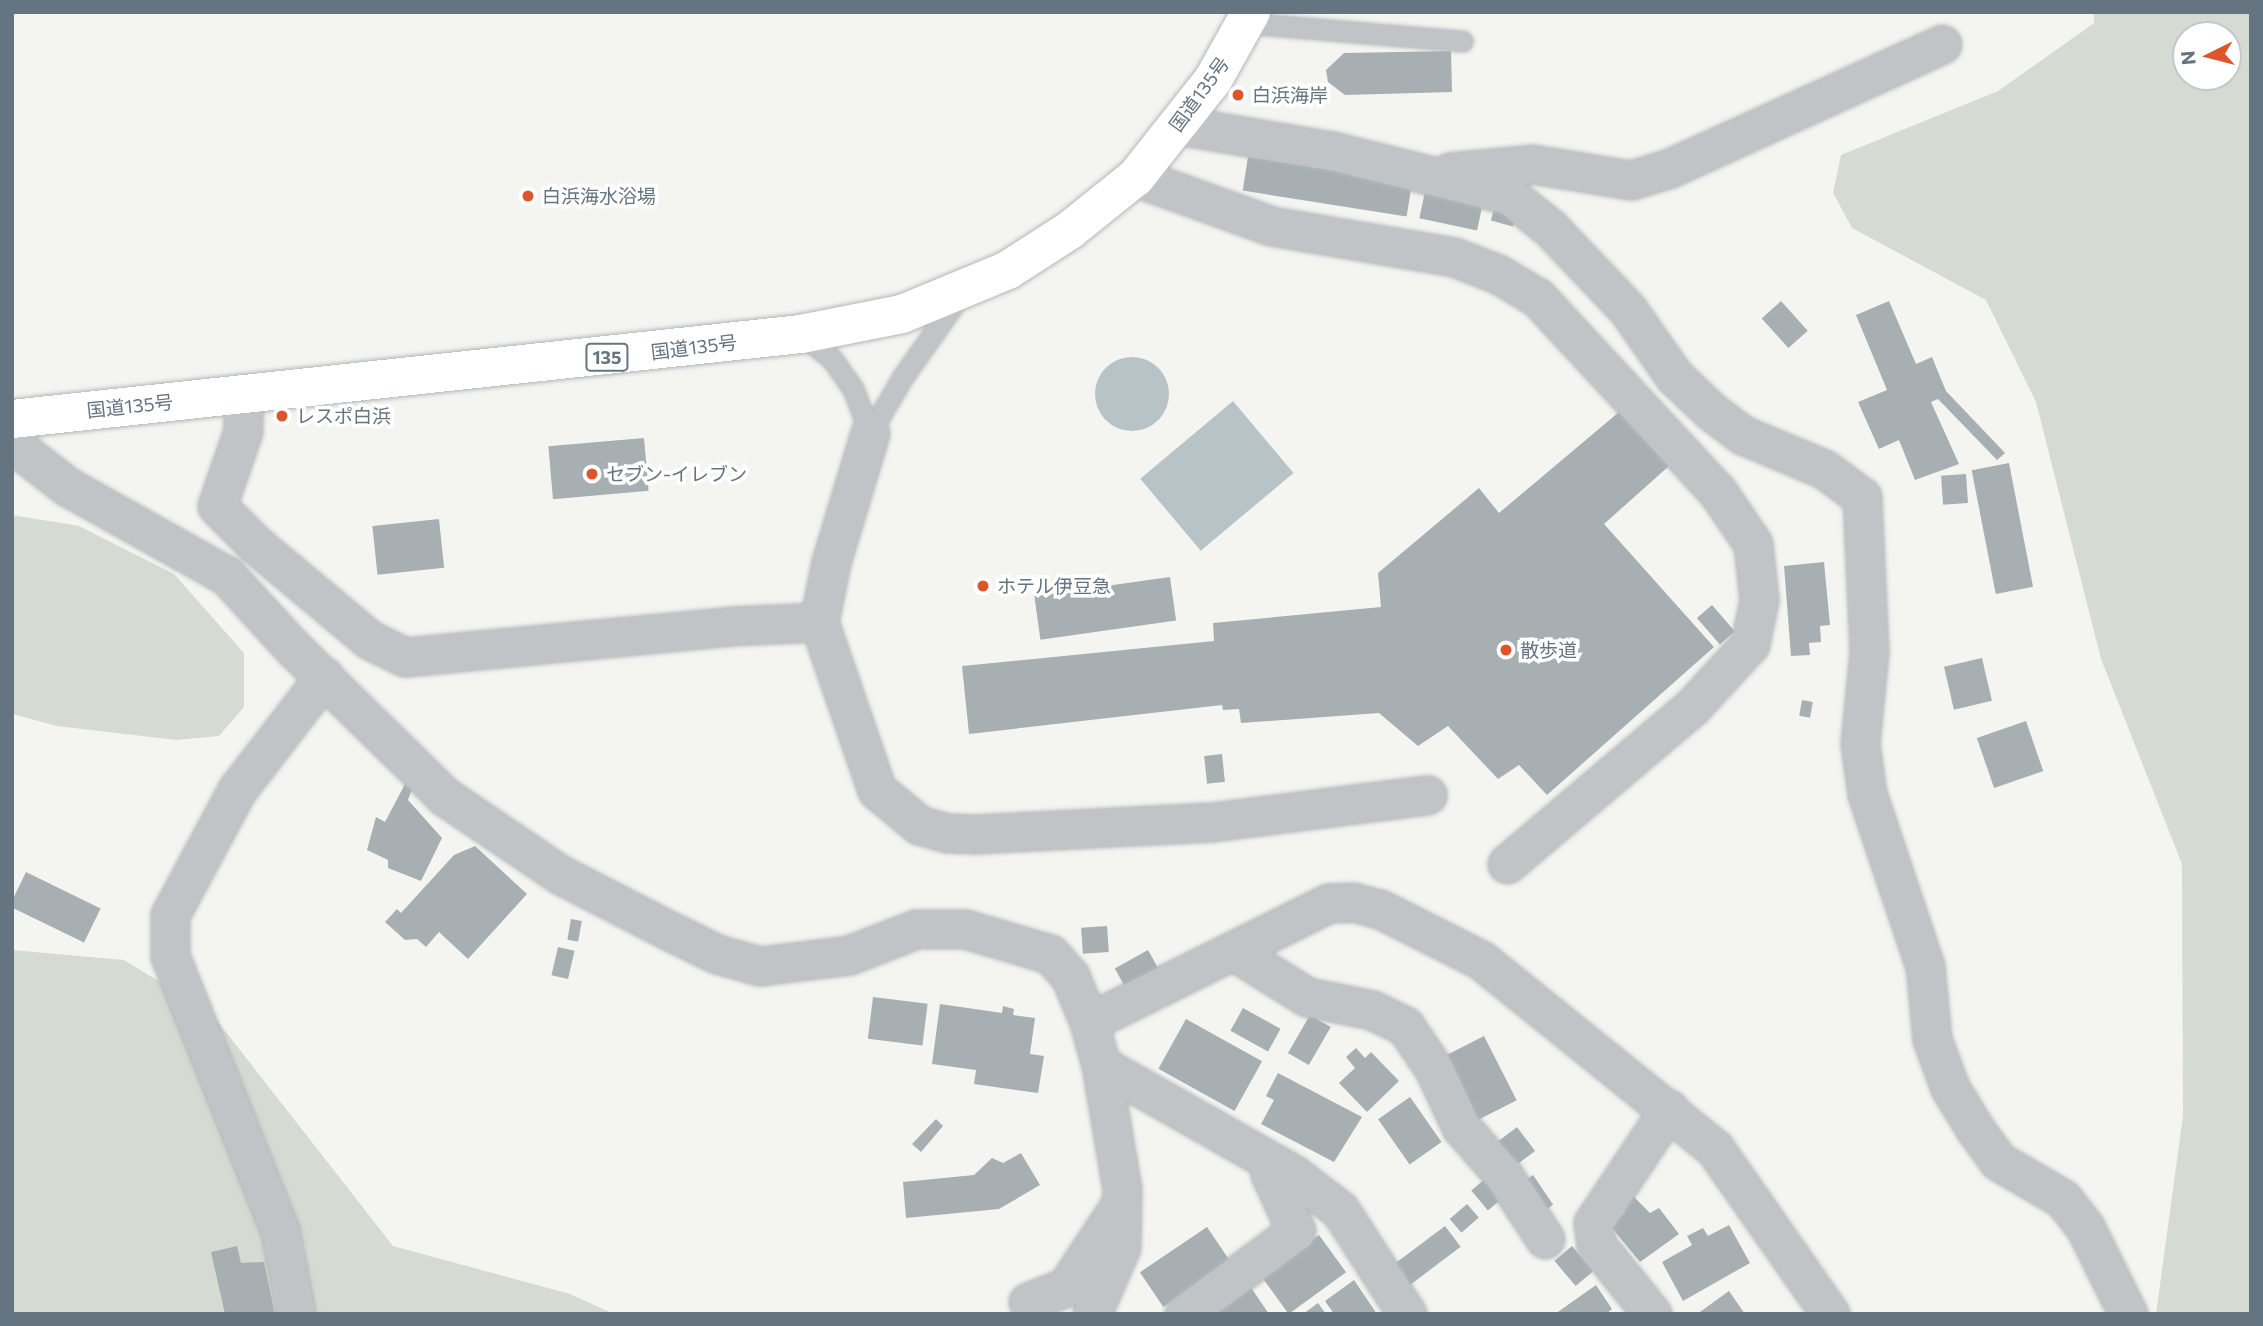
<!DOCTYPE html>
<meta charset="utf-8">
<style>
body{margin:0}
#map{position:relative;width:2263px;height:1326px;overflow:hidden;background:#f4f5f1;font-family:Commissioner,"Noto Sans JP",sans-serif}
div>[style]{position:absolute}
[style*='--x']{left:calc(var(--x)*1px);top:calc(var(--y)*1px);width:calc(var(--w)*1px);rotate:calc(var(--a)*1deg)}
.green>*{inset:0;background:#d5dbd2}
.water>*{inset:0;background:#b7c3c7;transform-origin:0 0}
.round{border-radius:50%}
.building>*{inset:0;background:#a7afb3;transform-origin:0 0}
.roads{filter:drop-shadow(0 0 2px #b3b6b9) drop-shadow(0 0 2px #b3b6b9)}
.lane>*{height:19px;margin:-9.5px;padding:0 9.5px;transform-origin:9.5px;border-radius:9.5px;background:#c0c4c7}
.street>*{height:37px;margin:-18.5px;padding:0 18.5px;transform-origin:18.5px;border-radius:18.5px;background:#c0c4c7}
.highway>*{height:38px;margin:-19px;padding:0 19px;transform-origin:19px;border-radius:19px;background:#fff}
.dots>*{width:19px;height:19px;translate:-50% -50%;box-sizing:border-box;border:4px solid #fff;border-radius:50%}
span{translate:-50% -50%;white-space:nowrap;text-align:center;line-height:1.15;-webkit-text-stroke:7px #fff;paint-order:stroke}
.shield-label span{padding:2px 5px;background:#fff;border:2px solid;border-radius:5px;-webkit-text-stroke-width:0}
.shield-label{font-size:18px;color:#657481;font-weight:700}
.street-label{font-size:19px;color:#657481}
.poi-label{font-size:19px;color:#657481}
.left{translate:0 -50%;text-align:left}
.frame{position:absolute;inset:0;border:14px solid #657481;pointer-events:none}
.north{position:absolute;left:2172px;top:21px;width:70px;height:70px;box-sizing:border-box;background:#fff;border:2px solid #c1c7cd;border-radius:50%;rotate:264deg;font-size:19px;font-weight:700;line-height:28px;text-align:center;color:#657481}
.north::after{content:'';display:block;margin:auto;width:24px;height:32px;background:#dc562a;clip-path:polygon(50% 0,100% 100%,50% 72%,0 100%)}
</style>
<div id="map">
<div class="green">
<div style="clip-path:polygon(evenodd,2094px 12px,2251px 12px,2251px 1314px,2156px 1314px,2183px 1116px,2182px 864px,2101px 659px,2036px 402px,1986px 300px,1852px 228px,1833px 193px,1841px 155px,1998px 91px,2094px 23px,2094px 12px,2186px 35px,2228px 35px,2228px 77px,2186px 77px,2186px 35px)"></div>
<div style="clip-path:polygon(12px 515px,79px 526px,174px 574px,244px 653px,244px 707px,219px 736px,176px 740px,57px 726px,12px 714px)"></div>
<div style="clip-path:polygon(12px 950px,124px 960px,211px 1013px,393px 1246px,570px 1294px,614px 1314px,12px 1314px)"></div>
</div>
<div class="water">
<div class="round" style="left:1095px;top:357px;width:74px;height:74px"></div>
<div style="left:1233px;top:401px;width:94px;height:121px;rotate:50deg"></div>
</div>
<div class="building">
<div style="clip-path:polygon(1451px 51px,1452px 92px,1345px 95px,1328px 82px,1326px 70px,1344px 53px)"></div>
<div style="left:1248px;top:157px;width:166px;height:34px;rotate:9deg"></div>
<div style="left:1426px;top:187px;width:59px;height:32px;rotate:12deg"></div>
<div style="left:1495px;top:205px;width:23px;height:16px;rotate:15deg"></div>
<div style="left:1781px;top:301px;width:40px;height:26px;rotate:48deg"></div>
<div style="clip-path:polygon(1889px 301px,1916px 364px,1932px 357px,1946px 391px,2005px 453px,1997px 460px,1938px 399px,1931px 402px,1959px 464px,1915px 480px,1899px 440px,1879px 449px,1858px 402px,1887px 390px,1856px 315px)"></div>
<div style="clip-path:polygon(1619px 412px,1669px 466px,1604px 524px,1714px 647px,1547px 795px,1519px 765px,1498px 779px,1448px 726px,1418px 746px,1379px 713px,1241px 723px,1239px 709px,1223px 710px,1222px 705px,969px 734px,962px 666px,1214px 641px,1213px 623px,1381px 607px,1378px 573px,1479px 488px,1499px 513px)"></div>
<div style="left:644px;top:438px;width:53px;height:96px;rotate:85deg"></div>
<div style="left:2009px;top:463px;width:126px;height:38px;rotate:79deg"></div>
<div style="left:1966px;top:474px;width:29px;height:25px;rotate:86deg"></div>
<div style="left:439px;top:519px;width:49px;height:67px;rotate:84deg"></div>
<div style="clip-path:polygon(1824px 562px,1830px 625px,1820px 626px,1821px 642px,1809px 643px,1810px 655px,1791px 656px,1784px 566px)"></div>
<div style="left:1170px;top:577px;width:44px;height:137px;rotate:82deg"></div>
<div style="left:1712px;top:605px;width:35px;height:20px;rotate:49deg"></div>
<div style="left:1982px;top:658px;width:44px;height:39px;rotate:77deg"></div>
<div style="left:1802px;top:700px;width:11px;height:16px;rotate:10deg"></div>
<div style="left:2026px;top:721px;width:53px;height:52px;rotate:71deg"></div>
<div style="left:1222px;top:754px;width:28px;height:18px;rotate:84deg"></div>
<div style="clip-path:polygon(405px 784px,412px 789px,408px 800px,442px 838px,421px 881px,388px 868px,388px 860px,367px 850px,376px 817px,385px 822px)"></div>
<div style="clip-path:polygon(475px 846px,527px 894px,468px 959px,439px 932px,426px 947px,417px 939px,405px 940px,385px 922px,397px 909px,401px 913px,454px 855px)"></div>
<div style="left:26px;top:872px;width:83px;height:38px;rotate:26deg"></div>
<div style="left:571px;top:919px;width:11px;height:21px;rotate:10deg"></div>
<div style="left:1107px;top:926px;width:26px;height:26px;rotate:86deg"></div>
<div style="left:558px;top:947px;width:17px;height:29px;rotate:13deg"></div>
<div style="left:1148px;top:950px;width:21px;height:38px;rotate:61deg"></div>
<div style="left:873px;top:997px;width:55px;height:42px;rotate:7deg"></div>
<div style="clip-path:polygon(940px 1004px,1002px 1013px,1003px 1006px,1014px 1009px,1013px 1015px,1035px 1018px,1030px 1054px,1044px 1056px,1038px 1093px,974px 1084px,976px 1070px,932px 1064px)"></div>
<div style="left:1243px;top:1008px;width:43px;height:26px;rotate:29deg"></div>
<div style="left:1310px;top:1015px;width:24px;height:44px;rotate:30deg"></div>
<div style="left:1186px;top:1019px;width:87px;height:57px;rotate:29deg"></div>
<div style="left:1484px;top:1036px;width:72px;height:49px;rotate:63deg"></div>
<div style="clip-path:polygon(1356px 1048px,1365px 1058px,1371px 1052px,1399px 1081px,1367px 1112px,1339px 1083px,1355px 1068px,1346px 1057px)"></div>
<div style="clip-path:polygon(1278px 1073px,1362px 1117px,1334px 1162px,1261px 1124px,1274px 1100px,1266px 1096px)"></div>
<div style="left:1410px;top:1097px;width:55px;height:39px;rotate:55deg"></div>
<div style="clip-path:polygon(936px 1119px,943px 1126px,921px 1152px,912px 1144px)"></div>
<div style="left:1517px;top:1127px;width:30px;height:26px;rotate:53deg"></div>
<div style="clip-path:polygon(1021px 1153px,1040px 1185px,999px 1209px,906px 1218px,903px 1182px,974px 1175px,992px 1158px,1003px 1163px)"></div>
<div style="left:1533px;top:1175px;width:36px;height:11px;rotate:56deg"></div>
<div style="left:1485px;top:1179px;width:26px;height:18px;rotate:50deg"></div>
<div style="clip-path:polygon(1632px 1195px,1650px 1213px,1659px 1208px,1679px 1234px,1640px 1262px,1611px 1227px,1625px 1212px,1620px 1204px)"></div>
<div style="left:1467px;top:1204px;width:18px;height:23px;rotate:49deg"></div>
<div style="clip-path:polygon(1729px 1225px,1750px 1263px,1683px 1301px,1662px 1262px,1692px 1245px,1687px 1236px,1703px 1228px,1708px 1236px)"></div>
<div style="left:1445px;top:1226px;width:26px;height:65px;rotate:53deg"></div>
<div style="left:1207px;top:1227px;width:42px;height:81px;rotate:56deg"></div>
<div style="left:1319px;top:1235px;width:46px;height:71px;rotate:54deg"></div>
<div style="clip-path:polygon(237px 1246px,241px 1263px,264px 1262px,275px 1314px,225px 1314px,211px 1252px)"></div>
<div style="left:1572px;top:1246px;width:33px;height:23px;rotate:50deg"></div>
<div style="clip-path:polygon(1354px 1280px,1377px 1314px,1334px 1314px,1325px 1301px)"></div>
<div style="clip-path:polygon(1248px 1283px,1269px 1314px,1205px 1314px)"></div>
<div style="clip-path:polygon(1596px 1285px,1612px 1309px,1606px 1314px,1555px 1314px)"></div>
<div style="clip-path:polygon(1729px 1291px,1745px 1314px,1697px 1314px)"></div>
<div style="clip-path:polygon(1318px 1303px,1326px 1314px,1303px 1314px)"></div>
</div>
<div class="roads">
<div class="lane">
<div style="--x:1247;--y:23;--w:216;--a:4.8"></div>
<div style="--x:801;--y:334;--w:40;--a:39"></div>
<div style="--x:832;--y:359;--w:37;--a:55"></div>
<div style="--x:853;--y:389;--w:47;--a:68.9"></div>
<div style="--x:870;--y:433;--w:64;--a:-59.8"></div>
<div style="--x:902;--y:378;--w:103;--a:-54.9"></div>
</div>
<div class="street">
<div style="--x:1177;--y:125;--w:157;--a:9.5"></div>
<div style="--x:1332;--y:151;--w:182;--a:14"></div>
<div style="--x:1509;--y:195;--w:53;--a:38.8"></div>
<div style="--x:1550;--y:228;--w:113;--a:46.4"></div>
<div style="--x:1628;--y:310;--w:80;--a:55.1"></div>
<div style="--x:1674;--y:376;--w:52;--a:43.5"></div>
<div style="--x:1712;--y:412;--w:39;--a:37"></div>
<div style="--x:1743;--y:435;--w:88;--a:22.8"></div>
<div style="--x:1824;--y:469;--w:47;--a:36.4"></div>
<div style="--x:1862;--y:497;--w:155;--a:87.4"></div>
<div style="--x:1869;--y:652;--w:92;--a:95.6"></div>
<div style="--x:1860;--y:744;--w:50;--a:82"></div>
<div style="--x:1867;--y:794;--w:182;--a:71.4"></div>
<div style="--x:1925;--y:966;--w:73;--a:84.5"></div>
<div style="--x:1932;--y:1039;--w:52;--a:69.8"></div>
<div style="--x:1950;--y:1088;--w:48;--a:58.6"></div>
<div style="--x:1975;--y:1129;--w:39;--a:54"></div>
<div style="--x:1998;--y:1161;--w:75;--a:30.3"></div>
<div style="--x:2063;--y:1199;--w:36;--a:52"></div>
<div style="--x:2085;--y:1227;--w:97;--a:63.7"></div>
<div style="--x:1449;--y:172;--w:83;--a:-5.5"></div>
<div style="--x:1532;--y:164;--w:100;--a:9.2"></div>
<div style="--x:1631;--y:180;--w:39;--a:-17"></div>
<div style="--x:1668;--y:169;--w:301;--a:-24.5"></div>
<div style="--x:1136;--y:177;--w:144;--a:19.9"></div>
<div style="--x:1271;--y:226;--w:186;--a:9.6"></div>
<div style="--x:1454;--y:257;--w:47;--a:21.1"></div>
<div style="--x:1498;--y:274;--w:47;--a:31"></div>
<div style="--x:1538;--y:298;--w:263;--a:47.2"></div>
<div style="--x:1717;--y:491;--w:64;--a:55.8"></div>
<div style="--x:1753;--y:544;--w:56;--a:83.9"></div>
<div style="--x:1759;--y:600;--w:45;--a:101.6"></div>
<div style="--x:1750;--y:644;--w:84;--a:132.6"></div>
<div style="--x:1693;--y:706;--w:244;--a:139.7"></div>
<div style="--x:244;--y:394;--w:37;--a:92"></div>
<div style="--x:243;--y:431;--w:79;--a:109.1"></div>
<div style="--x:217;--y:506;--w:54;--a:45"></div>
<div style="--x:255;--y:544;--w:150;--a:39.9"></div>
<div style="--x:370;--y:640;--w:39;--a:26"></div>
<div style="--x:405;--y:657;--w:326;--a:-5.4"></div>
<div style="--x:730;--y:626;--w:89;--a:-2.6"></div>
<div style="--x:870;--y:433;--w:135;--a:106.8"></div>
<div style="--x:831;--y:562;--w:61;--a:101.3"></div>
<div style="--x:819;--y:622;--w:178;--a:71"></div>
<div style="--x:877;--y:790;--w:55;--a:39.8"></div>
<div style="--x:919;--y:825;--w:29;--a:16"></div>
<div style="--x:947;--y:833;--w:28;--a:2"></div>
<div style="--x:975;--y:834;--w:237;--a:-2.9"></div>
<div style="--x:1212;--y:822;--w:217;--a:-7.2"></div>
<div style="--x:12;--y:438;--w:19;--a:51"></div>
<div style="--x:24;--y:453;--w:56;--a:37.7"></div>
<div style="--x:68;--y:487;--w:182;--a:29.2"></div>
<div style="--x:227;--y:576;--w:98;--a:47.5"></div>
<div style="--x:293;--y:648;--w:211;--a:44.4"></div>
<div style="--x:444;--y:796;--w:139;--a:34.1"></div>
<div style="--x:559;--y:874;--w:129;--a:27.2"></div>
<div style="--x:674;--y:933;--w:48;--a:26"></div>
<div style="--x:717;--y:954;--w:45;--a:15.6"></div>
<div style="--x:760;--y:966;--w:90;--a:-7"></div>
<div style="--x:849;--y:955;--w:72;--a:-21.2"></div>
<div style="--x:916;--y:929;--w:49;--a:0"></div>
<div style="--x:965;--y:929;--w:89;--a:16.4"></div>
<div style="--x:1050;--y:954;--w:30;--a:48"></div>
<div style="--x:1070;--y:976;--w:50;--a:67.6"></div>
<div style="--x:1089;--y:1022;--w:45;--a:74.4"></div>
<div style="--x:1101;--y:1065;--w:126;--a:80.4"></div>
<div style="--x:1122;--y:1189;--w:58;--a:91"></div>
<div style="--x:1121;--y:1247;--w:73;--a:113.4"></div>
<div style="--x:1235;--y:952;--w:85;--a:32"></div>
<div style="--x:1307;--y:997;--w:66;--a:11.3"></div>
<div style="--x:1372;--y:1010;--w:37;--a:26"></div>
<div style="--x:1405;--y:1026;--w:52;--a:56"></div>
<div style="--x:1434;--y:1069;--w:64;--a:65"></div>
<div style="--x:1461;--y:1127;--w:65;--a:48.7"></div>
<div style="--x:1504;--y:1176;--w:75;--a:56.9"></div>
<div style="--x:1089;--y:1022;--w:268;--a:-26.4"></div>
<div style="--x:1329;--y:903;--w:24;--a:-2"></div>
<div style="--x:1353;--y:902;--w:28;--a:15"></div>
<div style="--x:1380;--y:909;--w:113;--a:26.8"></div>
<div style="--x:1481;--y:960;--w:301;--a:38.9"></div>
<div style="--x:1715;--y:1149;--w:201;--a:55.1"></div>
<div style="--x:1101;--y:1065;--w:221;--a:29.6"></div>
<div style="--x:1293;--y:1174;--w:59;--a:37.5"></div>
<div style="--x:1340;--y:1210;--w:124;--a:57.2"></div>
<div style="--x:1028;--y:1302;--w:41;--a:-21.5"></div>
<div style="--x:1066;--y:1287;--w:98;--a:-56.6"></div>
<div style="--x:296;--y:1314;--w:85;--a:-100.9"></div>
<div style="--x:280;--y:1231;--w:296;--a:-111.8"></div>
<div style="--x:170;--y:956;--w:41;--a:-90"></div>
<div style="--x:170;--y:915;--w:142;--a:-61.8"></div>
<div style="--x:237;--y:790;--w:143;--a:-52.4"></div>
<div style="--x:1184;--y:1314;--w:139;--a:-36.5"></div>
<div style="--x:1296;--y:1231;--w:63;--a:-114.5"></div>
<div style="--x:1270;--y:1174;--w:13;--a:-99"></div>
<div style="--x:1652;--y:1314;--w:90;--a:-128.7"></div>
<div style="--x:1596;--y:1244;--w:21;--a:-98"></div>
<div style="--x:1593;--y:1223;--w:137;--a:-56.3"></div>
</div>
<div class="highway">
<div style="--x:12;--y:419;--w:794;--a:-6.15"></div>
<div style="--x:801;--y:334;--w:103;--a:-11.2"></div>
<div style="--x:902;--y:314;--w:115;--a:-22.5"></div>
<div style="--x:1008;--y:270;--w:74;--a:-32.8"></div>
<div style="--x:1070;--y:230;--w:85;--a:-38.8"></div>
<div style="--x:1136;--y:177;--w:124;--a:-51.6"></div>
<div style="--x:1213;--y:80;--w:78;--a:-60.8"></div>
</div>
</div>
<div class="dots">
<div style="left:1238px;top:95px;background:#dc562a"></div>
<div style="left:528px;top:196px;background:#dc562a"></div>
<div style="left:282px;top:416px;background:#dc562a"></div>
<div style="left:592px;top:474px;background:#dc562a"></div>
<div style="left:983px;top:586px;background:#dc562a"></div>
<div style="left:1506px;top:650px;background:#dc562a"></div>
</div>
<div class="shield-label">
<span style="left:607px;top:357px">135</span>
</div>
<div class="street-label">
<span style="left:1199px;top:94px;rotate:-54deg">国道135号</span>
<span style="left:694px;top:347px;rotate:-7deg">国道135号</span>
<span style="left:130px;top:406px;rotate:-6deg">国道135号</span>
</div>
<div class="poi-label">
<span class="left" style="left:1252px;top:95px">白浜海岸</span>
<span class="left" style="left:542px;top:196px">白浜海水浴場</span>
<span class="left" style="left:296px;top:416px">レスポ白浜</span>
<span class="left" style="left:606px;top:474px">セブン-イレブン</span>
<span class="left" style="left:997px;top:586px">ホテル伊豆急</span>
<span class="left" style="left:1520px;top:650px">散歩道</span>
</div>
<div class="frame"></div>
<div class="north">N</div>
</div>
